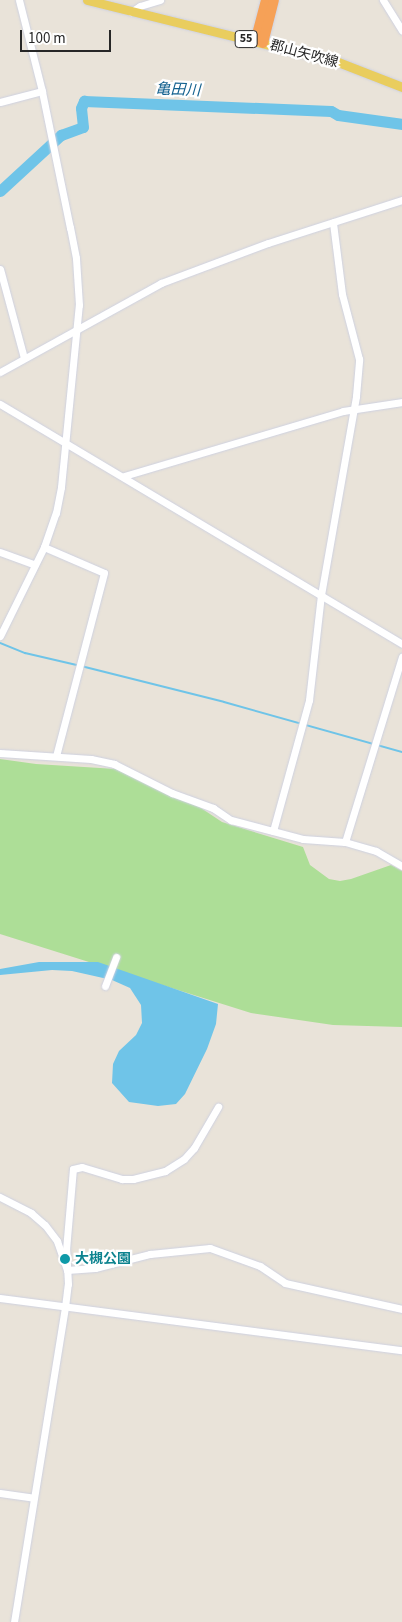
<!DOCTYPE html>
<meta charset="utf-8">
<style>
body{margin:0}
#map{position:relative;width:402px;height:1622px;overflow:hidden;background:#e9e3d9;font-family:"Source Sans 3","Noto Sans JP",sans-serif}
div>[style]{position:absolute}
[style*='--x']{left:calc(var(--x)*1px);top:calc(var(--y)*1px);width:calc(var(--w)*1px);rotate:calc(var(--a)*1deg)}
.green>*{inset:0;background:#adde97}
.water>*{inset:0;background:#6fc4e8}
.stream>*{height:2px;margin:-1px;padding:0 1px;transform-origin:1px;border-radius:1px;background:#6fc4e8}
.river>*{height:11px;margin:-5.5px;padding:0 5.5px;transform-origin:5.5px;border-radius:5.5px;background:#6fc4e8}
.roads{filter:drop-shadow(0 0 1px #ced1e0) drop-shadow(0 0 1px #ced1e0)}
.minor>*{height:7px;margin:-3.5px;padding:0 3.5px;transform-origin:3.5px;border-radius:3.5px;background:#fff}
.major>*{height:9px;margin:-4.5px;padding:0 4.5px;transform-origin:4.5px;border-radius:4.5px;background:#e9cd5e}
.highway>*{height:10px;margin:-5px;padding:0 5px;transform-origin:5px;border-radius:5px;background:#f6a157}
.dots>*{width:14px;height:14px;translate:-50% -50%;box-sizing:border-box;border:2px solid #fff;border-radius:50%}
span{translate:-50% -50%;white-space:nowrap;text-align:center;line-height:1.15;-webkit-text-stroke:4.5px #fff;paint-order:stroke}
.shield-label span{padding:1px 4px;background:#fff;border:1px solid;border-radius:4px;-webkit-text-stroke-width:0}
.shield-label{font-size:12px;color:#272727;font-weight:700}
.street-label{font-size:14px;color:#272727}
.culture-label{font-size:14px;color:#0d838f;font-weight:700}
.left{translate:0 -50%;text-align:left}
.water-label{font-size:15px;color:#13618f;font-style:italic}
.scale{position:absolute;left:20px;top:30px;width:91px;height:22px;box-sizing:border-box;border:2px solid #272727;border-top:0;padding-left:6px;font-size:15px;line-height:18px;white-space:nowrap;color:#272727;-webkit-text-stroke:4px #fff;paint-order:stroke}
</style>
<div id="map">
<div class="green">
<div style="clip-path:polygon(0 759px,36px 764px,116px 769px,198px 806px,222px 822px,303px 847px,310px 865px,329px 879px,340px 881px,351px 879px,391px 865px,402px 871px,402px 1027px,333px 1025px,251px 1013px,0 934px)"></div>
</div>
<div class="water">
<div style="clip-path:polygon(39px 962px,98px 962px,218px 1004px,216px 1024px,207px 1049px,185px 1094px,176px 1104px,158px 1106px,129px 1102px,112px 1083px,113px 1064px,119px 1051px,136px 1035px,142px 1023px,141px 1005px,130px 988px,112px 980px,72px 971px,52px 970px,0 975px,0 969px)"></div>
</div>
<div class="stream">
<div style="--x:0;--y:643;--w:27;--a:22"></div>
<div style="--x:25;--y:653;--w:53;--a:13"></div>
<div style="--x:81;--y:666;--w:147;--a:14.1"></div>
<div style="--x:224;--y:702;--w:185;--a:15.7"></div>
</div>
<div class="river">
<div style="--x:0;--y:191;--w:83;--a:-42.6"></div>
<div style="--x:61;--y:135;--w:23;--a:-20"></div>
<div style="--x:83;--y:127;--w:19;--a:-96"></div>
<div style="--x:81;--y:108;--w:8;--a:-67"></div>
<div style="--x:84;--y:101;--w:247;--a:2.3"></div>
<div style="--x:331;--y:111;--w:8;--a:30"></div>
<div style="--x:338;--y:115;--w:65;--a:8"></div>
</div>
<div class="roads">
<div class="minor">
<div style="--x:383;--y:0;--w:36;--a:58"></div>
<div style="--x:131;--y:12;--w:11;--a:-34"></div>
<div style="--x:140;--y:6;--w:21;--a:-17"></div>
<div style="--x:0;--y:102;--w:43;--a:-14.7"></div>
<div style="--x:0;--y:269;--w:92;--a:74.9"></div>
<div style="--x:0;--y:372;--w:184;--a:-28.9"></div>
<div style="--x:161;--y:283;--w:114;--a:-20.5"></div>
<div style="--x:268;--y:243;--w:141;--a:-17.8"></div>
<div style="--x:0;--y:404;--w:468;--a:30.8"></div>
<div style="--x:124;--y:476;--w:228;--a:-16.5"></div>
<div style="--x:343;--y:411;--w:60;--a:-8.7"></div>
<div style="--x:44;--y:547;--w:65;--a:23.4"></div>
<div style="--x:104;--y:573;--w:189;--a:104.7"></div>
<div style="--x:0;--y:552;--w:37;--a:20"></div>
<div style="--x:0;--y:636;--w:99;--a:-63.7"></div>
<div style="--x:44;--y:547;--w:36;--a:-71"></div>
<div style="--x:56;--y:513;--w:26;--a:-79"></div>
<div style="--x:61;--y:487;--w:183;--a:-84.4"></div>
<div style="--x:79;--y:305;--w:47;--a:-93.7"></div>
<div style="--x:76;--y:258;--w:31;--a:-101"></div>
<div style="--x:70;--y:228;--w:140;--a:-101.6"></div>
<div style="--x:42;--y:91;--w:94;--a:-104.2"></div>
<div style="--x:0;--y:753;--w:91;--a:3.8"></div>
<div style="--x:91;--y:759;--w:24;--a:12"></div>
<div style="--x:114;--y:764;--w:65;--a:26.6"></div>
<div style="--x:172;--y:793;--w:44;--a:20.1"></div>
<div style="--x:213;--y:808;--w:22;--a:34"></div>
<div style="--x:231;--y:820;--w:74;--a:14.8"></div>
<div style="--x:303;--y:839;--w:42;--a:4.1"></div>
<div style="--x:345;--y:842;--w:32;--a:16"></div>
<div style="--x:376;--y:851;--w:30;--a:30"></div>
<div style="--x:273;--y:831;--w:136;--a:-74.6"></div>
<div style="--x:309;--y:700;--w:106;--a:-83.5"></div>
<div style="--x:321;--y:595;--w:202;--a:-80"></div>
<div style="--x:356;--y:396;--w:37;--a:-85"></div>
<div style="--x:359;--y:359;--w:67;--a:-104.7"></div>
<div style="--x:342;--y:294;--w:72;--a:-97.2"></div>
<div style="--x:345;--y:842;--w:194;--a:-72.9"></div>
<div style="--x:105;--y:986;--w:31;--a:-69"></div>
<div style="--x:0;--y:1197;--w:35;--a:27"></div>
<div style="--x:31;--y:1213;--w:18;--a:41"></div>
<div style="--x:45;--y:1225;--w:20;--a:53"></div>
<div style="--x:57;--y:1241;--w:31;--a:71"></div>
<div style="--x:67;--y:1270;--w:28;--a:-4"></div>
<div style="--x:95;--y:1268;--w:57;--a:-14.3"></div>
<div style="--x:150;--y:1254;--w:60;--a:-5.7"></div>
<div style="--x:210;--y:1248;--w:53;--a:19.8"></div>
<div style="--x:260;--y:1266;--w:30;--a:34"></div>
<div style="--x:285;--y:1283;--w:120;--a:12.5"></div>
<div style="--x:0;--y:1298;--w:405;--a:7.4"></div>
<div style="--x:0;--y:1493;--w:34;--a:8"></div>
<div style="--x:14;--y:1622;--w:319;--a:-80.8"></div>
<div style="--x:65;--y:1307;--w:23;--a:-83"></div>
<div style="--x:68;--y:1284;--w:34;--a:-93"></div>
<div style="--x:66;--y:1250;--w:81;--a:-85.1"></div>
<div style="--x:73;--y:1169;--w:9;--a:-13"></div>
<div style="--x:82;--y:1167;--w:42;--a:16.7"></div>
<div style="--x:122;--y:1179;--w:11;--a:0"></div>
<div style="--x:133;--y:1179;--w:33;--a:-14"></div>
<div style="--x:165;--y:1171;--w:22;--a:-32"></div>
<div style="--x:184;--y:1159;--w:15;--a:-48"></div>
<div style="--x:194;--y:1148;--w:48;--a:-59.7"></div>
</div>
<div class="major">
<div style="--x:87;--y:0;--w:259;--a:13.9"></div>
<div style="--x:338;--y:62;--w:69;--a:21.3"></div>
</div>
<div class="highway">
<div style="--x:255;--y:42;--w:43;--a:-75.3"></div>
<div style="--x:263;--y:43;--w:44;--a:-75.7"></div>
</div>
</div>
<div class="dots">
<div style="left:65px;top:1259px;background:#0f9aa8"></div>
</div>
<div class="shield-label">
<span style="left:246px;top:39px">55</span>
</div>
<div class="street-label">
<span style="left:304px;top:54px;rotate:15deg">郡山矢吹線</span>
</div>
<div class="culture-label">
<span class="left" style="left:75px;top:1259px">大槻公園</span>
</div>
<div class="water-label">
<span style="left:178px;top:90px;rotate:2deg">亀田川</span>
</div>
<div class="scale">100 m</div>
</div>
